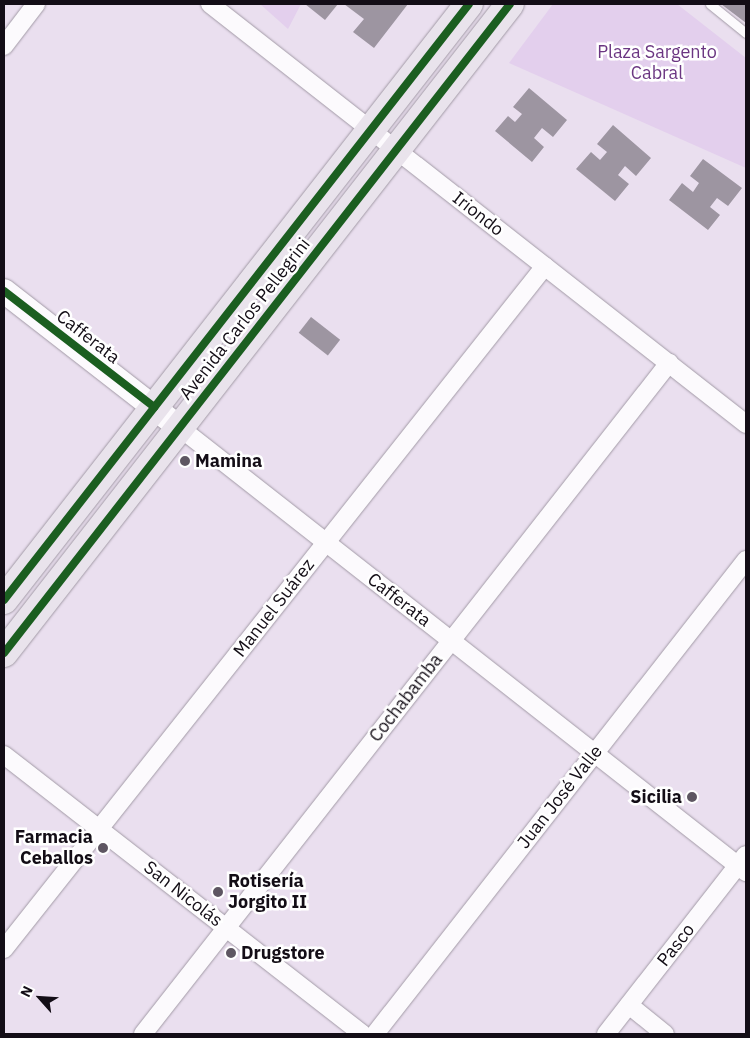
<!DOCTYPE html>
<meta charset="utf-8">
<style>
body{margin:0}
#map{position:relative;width:750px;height:1038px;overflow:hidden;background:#eadfef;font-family:"IBM Plex Sans",sans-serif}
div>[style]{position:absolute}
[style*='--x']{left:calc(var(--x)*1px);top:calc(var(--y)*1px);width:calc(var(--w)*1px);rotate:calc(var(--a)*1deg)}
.green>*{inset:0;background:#e3cfed}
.building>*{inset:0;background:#9d95a1;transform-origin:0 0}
.roads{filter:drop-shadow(0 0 1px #a29aa6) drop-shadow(0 0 1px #a29aa6)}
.lane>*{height:9px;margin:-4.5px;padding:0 4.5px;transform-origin:4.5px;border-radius:4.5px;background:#fcfafd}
.street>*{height:18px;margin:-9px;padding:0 9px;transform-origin:9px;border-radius:9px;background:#fcfafd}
.secondary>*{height:24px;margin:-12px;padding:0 12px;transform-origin:12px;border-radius:12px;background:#fcfafd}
.primary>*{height:28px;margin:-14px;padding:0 14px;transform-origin:14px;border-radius:14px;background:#e9e3ec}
.cycleway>*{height:8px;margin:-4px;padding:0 4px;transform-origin:4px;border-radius:4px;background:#1b5e20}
.dots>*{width:14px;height:14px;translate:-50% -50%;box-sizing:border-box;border:2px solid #fff;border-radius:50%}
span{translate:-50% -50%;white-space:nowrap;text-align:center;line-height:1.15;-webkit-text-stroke:5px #fff;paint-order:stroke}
.park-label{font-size:18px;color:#6b3682}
.street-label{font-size:18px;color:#130d16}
.poi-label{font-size:18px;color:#130d16;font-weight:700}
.left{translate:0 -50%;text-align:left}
.right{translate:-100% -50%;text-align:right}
.frame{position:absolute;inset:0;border:5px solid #130d16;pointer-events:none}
.north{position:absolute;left:15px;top:973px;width:50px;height:50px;-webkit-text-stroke:4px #fff;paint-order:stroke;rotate:296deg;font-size:14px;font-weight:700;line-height:20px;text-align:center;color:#130d16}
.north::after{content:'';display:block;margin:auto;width:18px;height:22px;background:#130d16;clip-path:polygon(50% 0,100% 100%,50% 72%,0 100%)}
</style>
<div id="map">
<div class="green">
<div style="clip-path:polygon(260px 4px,301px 4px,288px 29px)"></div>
<div style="clip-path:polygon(553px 4px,677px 4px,746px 58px,746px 168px,509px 63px)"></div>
</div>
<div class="building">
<div style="clip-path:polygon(305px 4px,338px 4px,325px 20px)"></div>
<div style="clip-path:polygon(344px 4px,408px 4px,374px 48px,353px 32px,364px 19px)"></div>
<div style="clip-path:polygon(721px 4px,746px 4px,746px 23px)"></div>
<div style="clip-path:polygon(529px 88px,567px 120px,553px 137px,542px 128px,534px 138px,544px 147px,532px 162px,495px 131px,508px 116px,515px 122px,522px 114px,513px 107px)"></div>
<div style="clip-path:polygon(613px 125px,651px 158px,636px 176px,625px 166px,618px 175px,629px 184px,615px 201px,576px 169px,591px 152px,600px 160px,607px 152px,597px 144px)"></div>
<div style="clip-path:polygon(703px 159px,742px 188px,728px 206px,717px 198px,710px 207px,720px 215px,708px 230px,669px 200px,682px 183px,693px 192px,699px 183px,690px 176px)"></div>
<div style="left:311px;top:317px;width:37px;height:20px;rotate:38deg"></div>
</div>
<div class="roads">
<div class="lane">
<div style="--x:710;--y:4;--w:46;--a:38.9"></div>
</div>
<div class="street">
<div style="--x:210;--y:4;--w:681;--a:38.08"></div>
<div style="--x:4;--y:46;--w:53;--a:-52.7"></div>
<div style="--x:179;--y:427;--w:721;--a:38.13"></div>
<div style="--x:4;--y:755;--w:454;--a:37.9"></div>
<div style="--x:4;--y:949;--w:871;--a:-51.62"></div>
<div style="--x:629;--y:1005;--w:46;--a:38.9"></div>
<div style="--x:143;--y:1034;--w:853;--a:-51.91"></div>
<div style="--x:375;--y:1034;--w:602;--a:-51.95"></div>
<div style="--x:606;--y:1034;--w:227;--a:-52"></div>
</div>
<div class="secondary">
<div style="--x:4;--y:291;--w:222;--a:37.9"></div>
</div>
<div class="primary">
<div style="--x:4;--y:600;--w:756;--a:-52.04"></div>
<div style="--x:4;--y:653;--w:823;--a:-52.06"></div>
</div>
</div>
<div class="cycleway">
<div style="--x:4;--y:291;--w:190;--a:37.7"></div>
<div style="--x:4;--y:600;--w:756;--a:-52.04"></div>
<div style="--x:4;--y:653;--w:823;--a:-52.06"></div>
</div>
<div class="dots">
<div style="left:185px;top:461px;background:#5e5662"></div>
<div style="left:692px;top:797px;background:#5e5662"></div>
<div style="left:103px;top:848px;background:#5e5662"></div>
<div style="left:218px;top:892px;background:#5e5662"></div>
<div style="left:231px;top:953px;background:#5e5662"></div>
</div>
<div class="park-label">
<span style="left:657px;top:63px">Plaza Sargento<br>Cabral</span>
</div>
<div class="street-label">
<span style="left:478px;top:214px;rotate:38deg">Iriondo</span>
<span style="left:245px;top:319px;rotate:-52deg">Avenida Carlos Pellegrini</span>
<span style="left:88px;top:337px;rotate:38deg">Cafferata</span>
<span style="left:399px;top:600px;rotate:38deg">Cafferata</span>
<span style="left:274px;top:608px;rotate:-52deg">Manuel Suárez</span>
<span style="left:406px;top:698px;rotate:-52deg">Cochabamba</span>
<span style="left:560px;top:797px;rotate:-52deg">Juan José Valle</span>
<span style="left:183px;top:894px;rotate:38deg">San Nicolás</span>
<span style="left:676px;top:945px;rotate:-52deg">Pasco</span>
</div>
<div class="poi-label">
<span class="left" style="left:195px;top:461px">Mamina</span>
<span class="right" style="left:682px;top:797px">Sicilia</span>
<span class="right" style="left:93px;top:848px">Farmacia<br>Ceballos</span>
<span class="left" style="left:228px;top:892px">Rotisería<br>Jorgito II</span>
<span class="left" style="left:241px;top:953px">Drugstore</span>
</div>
<div class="frame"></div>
<div class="north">N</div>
</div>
